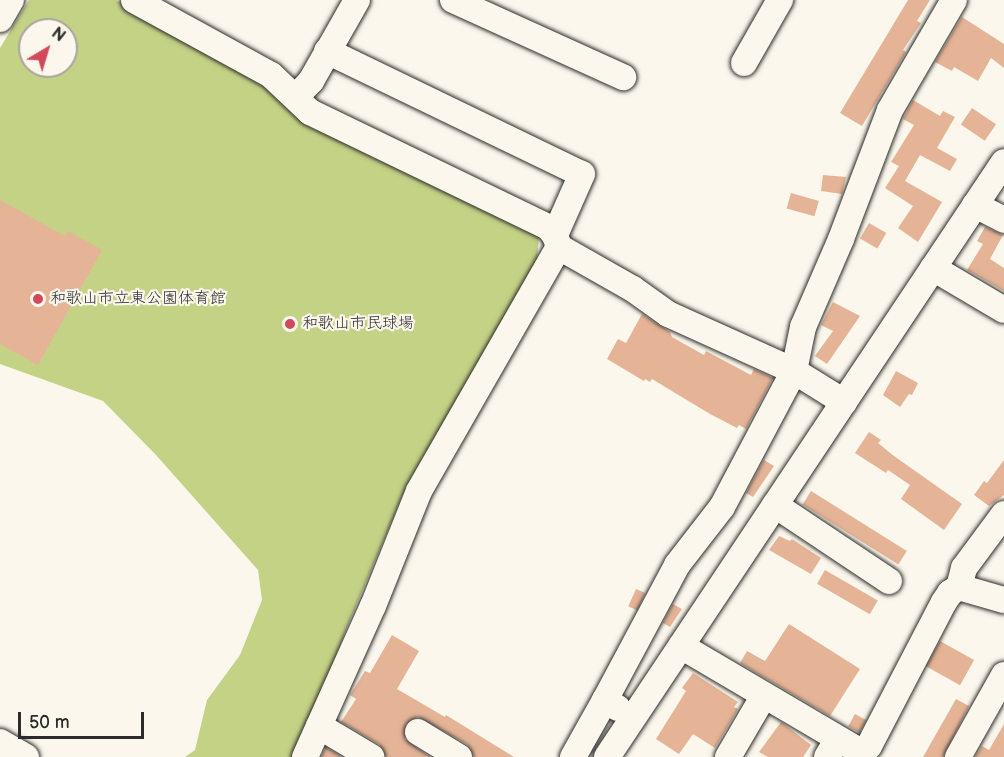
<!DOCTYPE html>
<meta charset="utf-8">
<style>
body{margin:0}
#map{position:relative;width:1004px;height:757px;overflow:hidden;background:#fbf7ec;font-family:"Balsamiq Sans","Klee One",sans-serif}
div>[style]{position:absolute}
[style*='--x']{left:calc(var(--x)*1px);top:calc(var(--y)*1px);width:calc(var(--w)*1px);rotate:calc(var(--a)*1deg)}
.green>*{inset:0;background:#c4d286}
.building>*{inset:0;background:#e5b496;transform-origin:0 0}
.roads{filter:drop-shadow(0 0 2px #2b2b2b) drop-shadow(0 0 2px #2b2b2b)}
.minor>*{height:26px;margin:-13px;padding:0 13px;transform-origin:13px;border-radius:13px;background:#fbf7ec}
.dots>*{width:16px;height:16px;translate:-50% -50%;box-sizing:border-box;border:3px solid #fbf7ec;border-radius:50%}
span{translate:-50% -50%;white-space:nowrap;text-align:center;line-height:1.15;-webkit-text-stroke:4.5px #fbf7ec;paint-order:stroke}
.poi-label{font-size:16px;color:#2b2b2b}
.left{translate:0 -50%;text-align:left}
.north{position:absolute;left:18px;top:18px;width:60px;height:60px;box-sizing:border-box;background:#fbf7ec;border:2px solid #a8a59f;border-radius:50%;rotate:38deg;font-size:16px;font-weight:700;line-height:24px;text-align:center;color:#2b2b2b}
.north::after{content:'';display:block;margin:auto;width:21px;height:27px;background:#d1495b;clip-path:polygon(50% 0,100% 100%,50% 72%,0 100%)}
.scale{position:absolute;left:18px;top:712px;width:126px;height:27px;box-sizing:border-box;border:3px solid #2b2b2b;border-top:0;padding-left:8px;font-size:18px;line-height:21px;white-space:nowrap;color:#2b2b2b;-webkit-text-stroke:4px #fbf7ec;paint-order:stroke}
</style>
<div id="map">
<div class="green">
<div style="clip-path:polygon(evenodd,29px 0,116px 0,539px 236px,537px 261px,407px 485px,347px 627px,311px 722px,292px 757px,185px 757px,195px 750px,207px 700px,240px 655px,262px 600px,258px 570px,156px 455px,103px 401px,0 364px,0 48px,29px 0,30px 30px,66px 30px,66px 66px,30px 66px,30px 30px)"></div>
</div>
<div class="building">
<div style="clip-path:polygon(908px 0,930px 0,917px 21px,921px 23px,903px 50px,906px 52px,862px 126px,840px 113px)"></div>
<div style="clip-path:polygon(962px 17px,1004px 44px,1004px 68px,991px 58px,978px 81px,954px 67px,952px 71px,935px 62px)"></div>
<div style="clip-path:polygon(913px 100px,940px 116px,943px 111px,955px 117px,937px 148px,957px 159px,950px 171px,920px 155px,905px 181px,942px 202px,918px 242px,898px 228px,913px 206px,885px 188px,899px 166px,891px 162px,914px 125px,903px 119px)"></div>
<div style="left:972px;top:108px;width:29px;height:20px;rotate:34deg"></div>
<div style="clip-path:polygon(823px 175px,846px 177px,842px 194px,821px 191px)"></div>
<div style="left:791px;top:193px;width:29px;height:16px;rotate:16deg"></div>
<div style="clip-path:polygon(0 200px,65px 236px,68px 231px,102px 250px,38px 365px,0 344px)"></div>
<div style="left:869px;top:223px;width:20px;height:18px;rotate:30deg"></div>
<div style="clip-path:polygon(985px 227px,1003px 235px,990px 259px,1004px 268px,1004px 291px,967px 270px,983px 244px,977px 241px)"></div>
<div style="clip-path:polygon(833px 302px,860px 316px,827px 364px,815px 356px,833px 331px,821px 325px)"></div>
<div style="clip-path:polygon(642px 314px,670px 332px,672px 337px,704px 355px,706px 351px,751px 375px,754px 369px,773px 378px,746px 429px,739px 425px,737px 428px,710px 414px,652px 379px,650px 382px,645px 379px,644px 381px,607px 359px,618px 339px,626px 343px)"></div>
<div style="clip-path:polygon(896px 371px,918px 383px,912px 395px,909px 394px,900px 407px,883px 395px)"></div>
<div style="clip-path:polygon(869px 432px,881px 440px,878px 443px,894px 456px,962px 504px,944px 530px,901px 499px,910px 485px,888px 470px,886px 473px,855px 453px)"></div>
<div style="clip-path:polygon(764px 460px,774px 466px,753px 497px,746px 493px)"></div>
<div style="clip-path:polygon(1004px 460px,1004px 495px,989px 506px,974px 495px,984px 481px,987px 483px)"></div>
<div style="left:811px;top:491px;width:113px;height:16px;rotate:32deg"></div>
<div style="clip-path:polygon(779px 536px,790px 541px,792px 539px,821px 558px,811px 574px,769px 550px)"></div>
<div style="left:825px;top:570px;width:61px;height:16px;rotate:30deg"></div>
<div style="left:636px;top:589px;width:10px;height:19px;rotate:24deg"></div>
<div style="clip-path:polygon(673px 604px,682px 609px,670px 627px,663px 623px)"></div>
<div style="clip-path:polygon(789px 624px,860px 669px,830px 716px,740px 663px,747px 651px,765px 661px)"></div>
<div style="clip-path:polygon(392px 635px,419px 651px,397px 689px,445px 717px,446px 715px,514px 757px,474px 757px,467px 744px,418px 717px,406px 724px,405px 739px,430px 757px,386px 757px,379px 744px,341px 722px,356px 699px,350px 695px,365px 671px,370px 673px)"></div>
<div style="left:940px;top:641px;width:39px;height:29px;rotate:29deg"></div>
<div style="clip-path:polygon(693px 673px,738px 702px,734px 707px,738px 709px,715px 748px,693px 734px,679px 754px,656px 739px,686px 691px,682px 688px)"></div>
<div style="clip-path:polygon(956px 699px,969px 706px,943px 757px,923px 757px)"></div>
<div style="left:855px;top:714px;width:13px;height:14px;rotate:29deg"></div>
<div style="clip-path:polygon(781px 722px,811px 745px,803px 757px,768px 757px,759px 752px)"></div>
<div style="clip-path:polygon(1004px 724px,1004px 757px,975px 757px,982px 746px,989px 750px)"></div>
<div style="clip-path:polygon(326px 747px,342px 757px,321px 757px)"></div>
</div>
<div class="roads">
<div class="minor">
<div style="--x:134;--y:0;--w:156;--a:28.7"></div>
<div style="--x:271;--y:75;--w:54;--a:43.5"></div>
<div style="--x:310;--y:112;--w:264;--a:25.8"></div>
<div style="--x:548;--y:227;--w:11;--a:49"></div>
<div style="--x:555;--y:235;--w:13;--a:72"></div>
<div style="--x:559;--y:247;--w:85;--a:29.6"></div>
<div style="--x:633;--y:289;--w:43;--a:35.5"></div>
<div style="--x:668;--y:314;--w:138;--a:24.3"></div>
<div style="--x:794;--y:371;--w:59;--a:31.8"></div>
<div style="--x:453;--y:0;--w:187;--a:24.4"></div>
<div style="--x:0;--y:19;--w:22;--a:-60"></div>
<div style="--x:327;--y:51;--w:283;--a:25.8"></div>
<div style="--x:582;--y:174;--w:67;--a:113.9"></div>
<div style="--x:744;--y:63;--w:73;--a:-60.3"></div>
<div style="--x:296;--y:97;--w:22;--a:-47"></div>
<div style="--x:311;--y:81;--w:93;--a:-60.4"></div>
<div style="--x:975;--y:205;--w:33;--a:27"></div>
<div style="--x:933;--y:268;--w:82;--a:30.6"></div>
<div style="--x:775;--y:505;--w:137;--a:33.7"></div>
<div style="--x:959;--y:587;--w:47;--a:16.1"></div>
<div style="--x:681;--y:646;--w:207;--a:30.5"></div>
<div style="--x:859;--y:751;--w:11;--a:-27"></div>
<div style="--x:869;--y:746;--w:162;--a:-62.5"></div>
<div style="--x:944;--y:602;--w:11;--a:-56"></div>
<div style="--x:950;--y:593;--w:11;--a:-34"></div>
<div style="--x:959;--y:587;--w:20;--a:-75"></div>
<div style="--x:964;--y:568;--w:67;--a:-53.5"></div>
<div style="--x:605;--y:700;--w:153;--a:-61.9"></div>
<div style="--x:677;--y:565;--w:73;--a:-52.2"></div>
<div style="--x:722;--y:507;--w:154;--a:-62.1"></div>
<div style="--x:794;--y:371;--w:45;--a:-78.4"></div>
<div style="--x:803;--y:327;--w:96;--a:-66.6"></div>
<div style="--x:841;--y:239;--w:138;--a:-69.2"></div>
<div style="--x:890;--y:110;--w:127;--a:-59.8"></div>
<div style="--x:319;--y:726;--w:61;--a:30.8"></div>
<div style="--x:418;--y:732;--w:48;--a:31.4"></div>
<div style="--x:0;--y:742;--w:30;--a:30"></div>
<div style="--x:305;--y:757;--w:166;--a:-65.8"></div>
<div style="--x:373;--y:606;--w:124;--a:-68.2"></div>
<div style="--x:419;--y:491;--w:281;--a:-60.2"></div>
<div style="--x:573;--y:757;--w:65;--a:-60.7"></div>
<div style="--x:605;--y:700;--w:15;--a:32"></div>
<div style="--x:607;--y:757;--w:715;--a:-56.29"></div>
<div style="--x:728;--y:757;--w:69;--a:-59.7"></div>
<div style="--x:827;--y:757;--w:21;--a:-59"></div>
<div style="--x:958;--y:757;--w:94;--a:-60.7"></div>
</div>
</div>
<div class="dots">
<div style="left:38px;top:299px;background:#d1495b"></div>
<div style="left:290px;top:324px;background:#d1495b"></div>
</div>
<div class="poi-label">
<span class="left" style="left:50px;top:299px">和歌山市立東公園体育館</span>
<span class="left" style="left:302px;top:324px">和歌山市民球場</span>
</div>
<div class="north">N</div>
<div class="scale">50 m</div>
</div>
